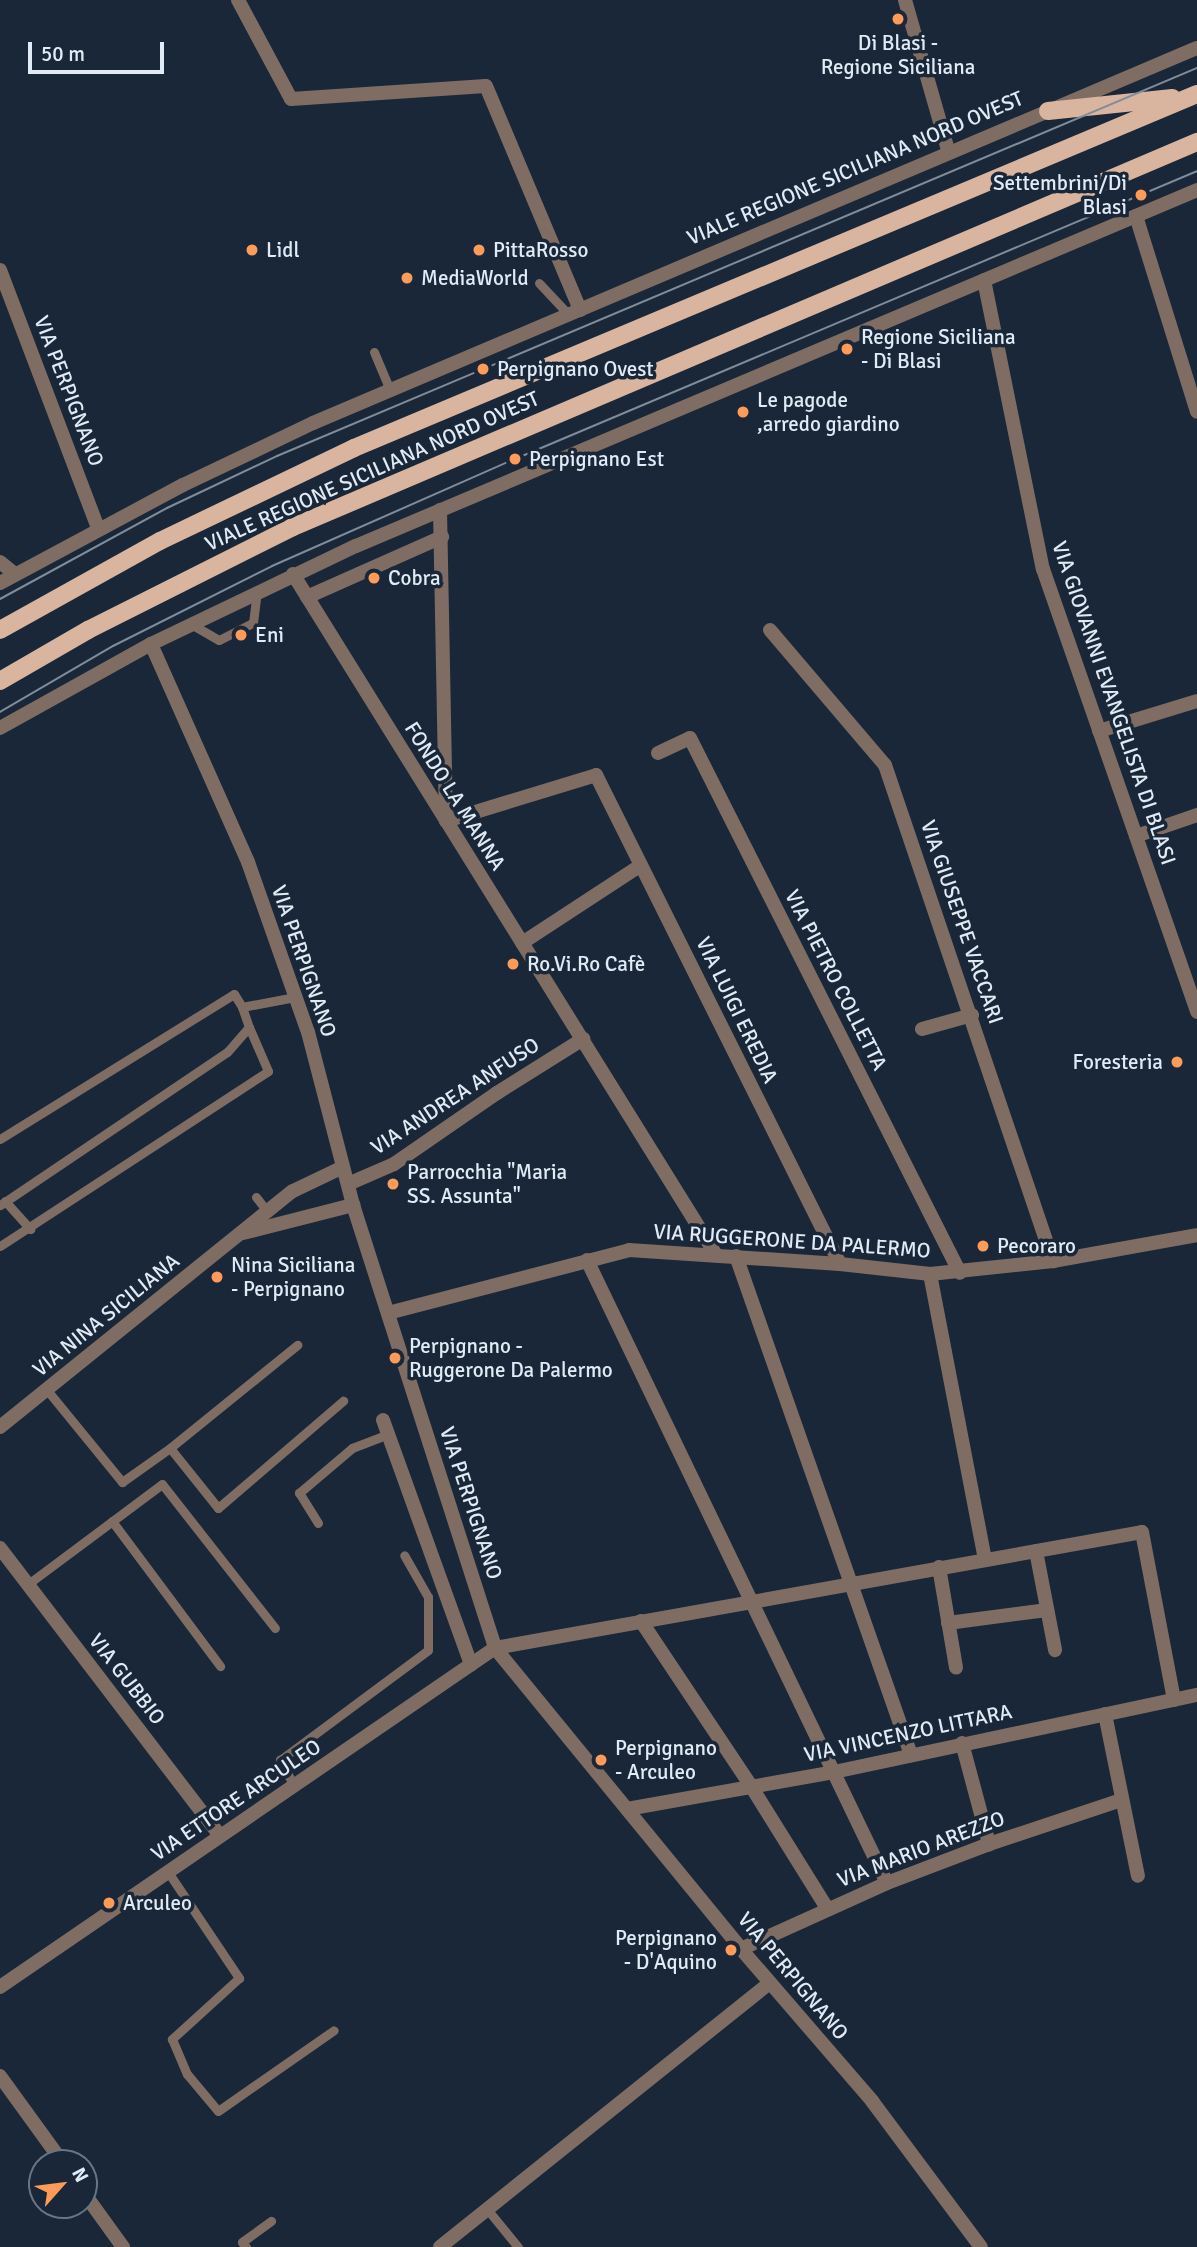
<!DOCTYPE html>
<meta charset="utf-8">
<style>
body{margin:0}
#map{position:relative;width:1197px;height:2247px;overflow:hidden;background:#192738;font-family:Signika,sans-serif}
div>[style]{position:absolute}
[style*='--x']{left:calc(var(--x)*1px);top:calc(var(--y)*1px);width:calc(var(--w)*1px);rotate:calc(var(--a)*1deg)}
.service>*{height:9px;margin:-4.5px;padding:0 4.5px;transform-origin:4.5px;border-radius:4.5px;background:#7f6d63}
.minor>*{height:14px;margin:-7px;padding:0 7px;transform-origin:7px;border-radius:7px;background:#7f6d63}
.tertiary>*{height:14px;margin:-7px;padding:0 7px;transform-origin:7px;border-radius:7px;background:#7f6d63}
.primary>*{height:18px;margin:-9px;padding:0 9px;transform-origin:9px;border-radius:9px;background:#d9b59f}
.tram>*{height:2px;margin:-1px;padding:0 1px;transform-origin:1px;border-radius:1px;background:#808c9a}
.dots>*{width:19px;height:19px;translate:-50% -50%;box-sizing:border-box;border:4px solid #192738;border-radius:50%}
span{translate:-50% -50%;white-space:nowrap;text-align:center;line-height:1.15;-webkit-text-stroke:7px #192738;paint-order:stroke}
.poi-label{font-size:21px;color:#e1ebf6}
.right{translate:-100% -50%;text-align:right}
.left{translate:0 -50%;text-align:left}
.street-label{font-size:21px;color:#e1ebf6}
.north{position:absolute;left:28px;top:2149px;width:70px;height:70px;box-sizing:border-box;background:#192738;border:2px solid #697584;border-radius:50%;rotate:62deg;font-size:19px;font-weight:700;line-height:28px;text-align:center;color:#e1ebf6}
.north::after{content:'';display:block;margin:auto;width:24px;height:32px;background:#fe9b59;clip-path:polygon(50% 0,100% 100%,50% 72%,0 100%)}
.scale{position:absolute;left:28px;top:42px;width:136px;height:32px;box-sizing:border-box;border:4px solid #e1ebf6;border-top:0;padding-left:9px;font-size:21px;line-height:24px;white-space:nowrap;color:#e1ebf6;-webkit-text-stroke:5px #192738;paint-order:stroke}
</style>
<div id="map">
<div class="service">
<div style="--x:539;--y:283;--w:44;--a:46.8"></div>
<div style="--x:374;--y:352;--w:41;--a:67.2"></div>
<div style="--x:191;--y:624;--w:32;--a:30"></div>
<div style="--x:219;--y:640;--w:38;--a:-27"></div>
<div style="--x:253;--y:623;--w:31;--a:-83"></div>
<div style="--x:242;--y:1007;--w:54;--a:-10.7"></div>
<div style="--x:0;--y:1139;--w:275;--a:-31.8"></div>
<div style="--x:234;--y:994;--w:15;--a:58"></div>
<div style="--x:242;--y:1007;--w:21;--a:71"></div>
<div style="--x:249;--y:1027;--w:33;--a:131"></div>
<div style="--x:227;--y:1052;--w:274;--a:146"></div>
<div style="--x:256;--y:1197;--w:18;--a:52"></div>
<div style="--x:5;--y:1201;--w:38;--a:48"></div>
<div style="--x:0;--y:1246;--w:320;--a:-33.1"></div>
<div style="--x:268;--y:1071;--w:48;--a:-113.4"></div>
<div style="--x:47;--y:1390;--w:119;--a:50.8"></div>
<div style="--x:122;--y:1482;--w:59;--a:-35.3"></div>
<div style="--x:170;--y:1448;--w:164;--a:-39"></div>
<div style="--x:170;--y:1448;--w:77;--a:51.3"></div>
<div style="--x:218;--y:1508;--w:165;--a:-40.6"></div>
<div style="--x:112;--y:1521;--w:181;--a:53.3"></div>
<div style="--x:318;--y:1523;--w:36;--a:-122"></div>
<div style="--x:299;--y:1493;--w:70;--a:-40.3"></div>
<div style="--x:352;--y:1448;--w:39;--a:-21"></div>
<div style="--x:28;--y:1584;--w:167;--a:-36.7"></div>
<div style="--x:162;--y:1484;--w:183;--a:51.9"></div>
<div style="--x:294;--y:1786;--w:30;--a:-118"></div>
<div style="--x:280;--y:1760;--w:184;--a:-36.6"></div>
<div style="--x:428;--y:1650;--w:53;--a:-90"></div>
<div style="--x:428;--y:1597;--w:48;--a:-119.7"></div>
<div style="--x:168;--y:1872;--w:128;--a:56.2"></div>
<div style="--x:239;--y:1978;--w:91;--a:137.7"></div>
<div style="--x:172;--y:2039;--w:38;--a:67"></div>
<div style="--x:187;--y:2074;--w:48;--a:50"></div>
<div style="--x:218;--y:2111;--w:141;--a:-34.9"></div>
<div style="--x:487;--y:2209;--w:49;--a:50.8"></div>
<div style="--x:246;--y:2247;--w:6;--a:-129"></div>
<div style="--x:242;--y:2242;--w:36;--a:-36"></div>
</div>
<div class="minor">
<div style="--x:238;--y:0;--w:112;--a:61.8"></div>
<div style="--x:291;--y:99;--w:195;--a:-3.8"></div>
<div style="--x:486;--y:86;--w:243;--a:67.2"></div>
<div style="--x:1136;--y:216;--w:205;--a:72.7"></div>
<div style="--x:984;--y:280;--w:295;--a:78.5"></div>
<div style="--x:1043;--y:569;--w:469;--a:70.8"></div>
<div style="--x:440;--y:510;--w:311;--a:88.9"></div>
<div style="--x:446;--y:821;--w:157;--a:-17"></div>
<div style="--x:596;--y:775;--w:546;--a:63.48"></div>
<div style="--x:0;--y:562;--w:19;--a:39"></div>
<div style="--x:293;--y:574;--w:802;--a:58.15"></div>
<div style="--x:307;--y:597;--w:148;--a:-24"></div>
<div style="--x:770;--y:630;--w:177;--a:49.6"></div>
<div style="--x:885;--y:765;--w:524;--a:71.29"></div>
<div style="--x:1099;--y:731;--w:102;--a:-17"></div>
<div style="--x:658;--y:753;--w:35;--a:-25"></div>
<div style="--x:690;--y:738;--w:599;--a:63.22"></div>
<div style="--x:1136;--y:836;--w:65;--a:-19"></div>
<div style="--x:522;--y:943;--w:142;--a:-33.2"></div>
<div style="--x:922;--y:1029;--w:52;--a:-15.6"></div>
<div style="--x:348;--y:1184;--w:50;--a:-23.5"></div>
<div style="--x:394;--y:1164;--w:125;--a:-34.6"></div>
<div style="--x:497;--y:1093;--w:102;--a:-32.1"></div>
<div style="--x:243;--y:1233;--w:114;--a:-14.3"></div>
<div style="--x:736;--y:1256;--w:529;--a:70.67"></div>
<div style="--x:587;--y:1260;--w:691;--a:64.29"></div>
<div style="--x:930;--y:1274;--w:291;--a:79.1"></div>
<div style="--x:388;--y:1313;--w:249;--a:-14.6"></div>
<div style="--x:629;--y:1250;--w:211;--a:3.8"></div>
<div style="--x:840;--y:1264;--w:91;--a:6.3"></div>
<div style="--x:930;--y:1274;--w:124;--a:-6"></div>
<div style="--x:1053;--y:1261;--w:146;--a:-10.2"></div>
<div style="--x:383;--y:1420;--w:260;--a:70.2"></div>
<div style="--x:0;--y:1427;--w:376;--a:-38.9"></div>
<div style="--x:293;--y:1191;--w:55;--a:-25.6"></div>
<div style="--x:0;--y:1548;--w:362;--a:52.6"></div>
<div style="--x:1036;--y:1551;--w:101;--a:79.1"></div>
<div style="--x:939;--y:1567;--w:102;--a:80.4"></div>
<div style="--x:641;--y:1621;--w:198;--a:56.3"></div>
<div style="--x:751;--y:1786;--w:144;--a:58.1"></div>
<div style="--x:948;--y:1623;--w:100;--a:-7.5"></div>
<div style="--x:1105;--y:1714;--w:165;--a:78.5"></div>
<div style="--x:962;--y:1743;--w:105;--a:75"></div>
<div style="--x:627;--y:1809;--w:210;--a:-10.1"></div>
<div style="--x:834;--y:1772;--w:371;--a:-12"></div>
<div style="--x:741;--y:1949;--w:160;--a:-24.3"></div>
<div style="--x:887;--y:1883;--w:109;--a:-20.9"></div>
<div style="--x:989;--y:1844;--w:139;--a:-18.4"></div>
<div style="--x:0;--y:1987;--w:600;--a:-34.41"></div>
<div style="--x:495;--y:1648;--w:657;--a:-10.16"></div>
<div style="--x:1142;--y:1532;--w:171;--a:79.2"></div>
<div style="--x:0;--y:2076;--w:107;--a:54.1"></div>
<div style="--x:84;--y:2193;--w:67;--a:54.2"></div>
<div style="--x:440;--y:2247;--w:422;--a:-38.7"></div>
</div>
<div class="tertiary">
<div style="--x:905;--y:0;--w:159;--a:74"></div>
<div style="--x:0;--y:270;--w:276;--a:69.2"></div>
<div style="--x:0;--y:583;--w:208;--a:-28.2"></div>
<div style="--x:183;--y:485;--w:144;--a:-25.5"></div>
<div style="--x:313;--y:423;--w:960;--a:-22.99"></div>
<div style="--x:151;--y:644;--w:239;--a:66"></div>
<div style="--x:248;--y:862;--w:180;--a:70.6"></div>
<div style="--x:308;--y:1032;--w:179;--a:75.4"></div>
<div style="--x:353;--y:1205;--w:465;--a:72.2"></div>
<div style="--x:495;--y:1648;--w:389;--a:50.7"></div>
<div style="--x:741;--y:1949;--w:201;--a:49.2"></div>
<div style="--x:872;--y:2101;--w:182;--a:53.3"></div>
<div style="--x:0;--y:728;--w:173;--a:-29.1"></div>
<div style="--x:151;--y:644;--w:227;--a:-25.6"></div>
<div style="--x:356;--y:546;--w:913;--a:-22.94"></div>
</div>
<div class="primary">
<div style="--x:1048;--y:111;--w:125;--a:-6"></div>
<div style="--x:0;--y:630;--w:183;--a:-29.1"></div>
<div style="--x:160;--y:541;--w:215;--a:-25.6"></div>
<div style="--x:354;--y:448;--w:914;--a:-22.78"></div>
<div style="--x:0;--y:681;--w:102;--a:-30.1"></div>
<div style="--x:88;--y:630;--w:229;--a:-26.7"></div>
<div style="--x:293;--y:527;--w:983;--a:-23.07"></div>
</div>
<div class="tram">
<div style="--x:0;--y:599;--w:190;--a:-28.6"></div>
<div style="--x:167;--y:508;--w:122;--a:-25.3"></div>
<div style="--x:277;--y:456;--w:998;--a:-22.87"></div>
<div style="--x:0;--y:712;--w:131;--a:-30.3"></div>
<div style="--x:113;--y:646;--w:178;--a:-26.7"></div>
<div style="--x:272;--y:566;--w:266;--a:-23.8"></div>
<div style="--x:515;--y:459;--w:740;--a:-22.89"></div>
</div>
<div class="dots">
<div style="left:898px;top:19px;background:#fe9b59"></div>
<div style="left:1141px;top:195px;background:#fe9b59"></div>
<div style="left:252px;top:250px;background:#fe9b59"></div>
<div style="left:479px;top:250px;background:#fe9b59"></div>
<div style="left:407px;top:278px;background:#fe9b59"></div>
<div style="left:847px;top:349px;background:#fe9b59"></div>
<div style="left:483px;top:369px;background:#fe9b59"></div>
<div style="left:743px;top:412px;background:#fe9b59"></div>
<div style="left:515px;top:459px;background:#fe9b59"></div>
<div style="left:374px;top:578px;background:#fe9b59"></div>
<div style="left:241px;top:635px;background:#fe9b59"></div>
<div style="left:513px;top:964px;background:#fe9b59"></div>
<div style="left:1177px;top:1062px;background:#fe9b59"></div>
<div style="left:393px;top:1184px;background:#fe9b59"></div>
<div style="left:983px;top:1246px;background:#fe9b59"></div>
<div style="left:217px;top:1277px;background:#fe9b59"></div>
<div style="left:395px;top:1358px;background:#fe9b59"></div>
<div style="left:601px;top:1760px;background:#fe9b59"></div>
<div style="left:109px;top:1903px;background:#fe9b59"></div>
<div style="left:731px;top:1950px;background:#fe9b59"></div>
</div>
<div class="poi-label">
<span style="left:898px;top:55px">Di Blasi -<br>Regione Siciliana</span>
<span class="right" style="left:1127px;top:195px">Settembrini/Di<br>Blasi</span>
<span class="left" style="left:266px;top:250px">Lidl</span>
<span class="left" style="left:493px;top:250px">PittaRosso</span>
<span class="left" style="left:421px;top:278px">MediaWorld</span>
<span class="left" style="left:861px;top:349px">Regione Siciliana<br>- Di Blasi</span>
<span class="left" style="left:497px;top:369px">Perpignano Ovest</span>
<span class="left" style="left:757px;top:412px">Le pagode<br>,arredo giardino</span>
<span class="left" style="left:529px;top:459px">Perpignano Est</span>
<span class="left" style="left:388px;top:578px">Cobra</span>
<span class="left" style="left:255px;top:635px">Eni</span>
<span class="left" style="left:527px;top:964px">Ro.Vi.Ro Cafè</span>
<span class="right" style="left:1163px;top:1062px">Foresteria</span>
<span class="left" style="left:407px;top:1184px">Parrocchia "Maria<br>SS. Assunta"</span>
<span class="left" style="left:997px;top:1246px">Pecoraro</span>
<span class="left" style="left:231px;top:1277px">Nina Siciliana<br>- Perpignano</span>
<span class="left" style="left:409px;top:1358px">Perpignano -<br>Ruggerone Da Palermo</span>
<span class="left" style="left:615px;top:1760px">Perpignano<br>- Arculeo</span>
<span class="left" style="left:123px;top:1903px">Arculeo</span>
<span class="right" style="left:717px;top:1950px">Perpignano<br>- D'Aquino</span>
</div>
<div class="street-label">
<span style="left:855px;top:168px;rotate:-23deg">VIALE REGIONE SICILIANA NORD OVEST</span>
<span style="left:69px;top:391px;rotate:69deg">VIA PERPIGNANO</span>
<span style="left:372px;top:471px;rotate:-24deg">VIALE REGIONE SICILIANA NORD OVEST</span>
<span style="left:1114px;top:703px;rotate:71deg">VIA GIOVANNI EVANGELISTA DI BLASI</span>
<span style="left:455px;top:796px;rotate:58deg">FONDO LA MANNA</span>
<span style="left:962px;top:922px;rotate:71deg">VIA GIUSEPPE VACCARI</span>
<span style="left:304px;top:961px;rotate:71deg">VIA PERPIGNANO</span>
<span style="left:836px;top:980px;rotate:63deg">VIA PIETRO COLLETTA</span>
<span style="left:737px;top:1010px;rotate:64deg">VIA LUIGI EREDIA</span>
<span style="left:455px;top:1096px;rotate:-33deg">VIA ANDREA ANFUSO</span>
<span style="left:792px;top:1241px;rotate:4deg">VIA RUGGERONE DA PALERMO</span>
<span style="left:106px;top:1315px;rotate:-39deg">VIA NINA SICILIANA</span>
<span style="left:471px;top:1503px;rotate:72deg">VIA PERPIGNANO</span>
<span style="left:127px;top:1679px;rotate:52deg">VIA GUBBIO</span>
<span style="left:908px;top:1733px;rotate:-12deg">VIA VINCENZO LITTARA</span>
<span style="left:236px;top:1800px;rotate:-34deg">VIA ETTORE ARCULEO</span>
<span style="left:921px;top:1849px;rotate:-21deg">VIA MARIO AREZZO</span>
<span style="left:793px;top:1976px;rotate:50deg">VIA PERPIGNANO</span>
</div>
<div class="north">N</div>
<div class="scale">50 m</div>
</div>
